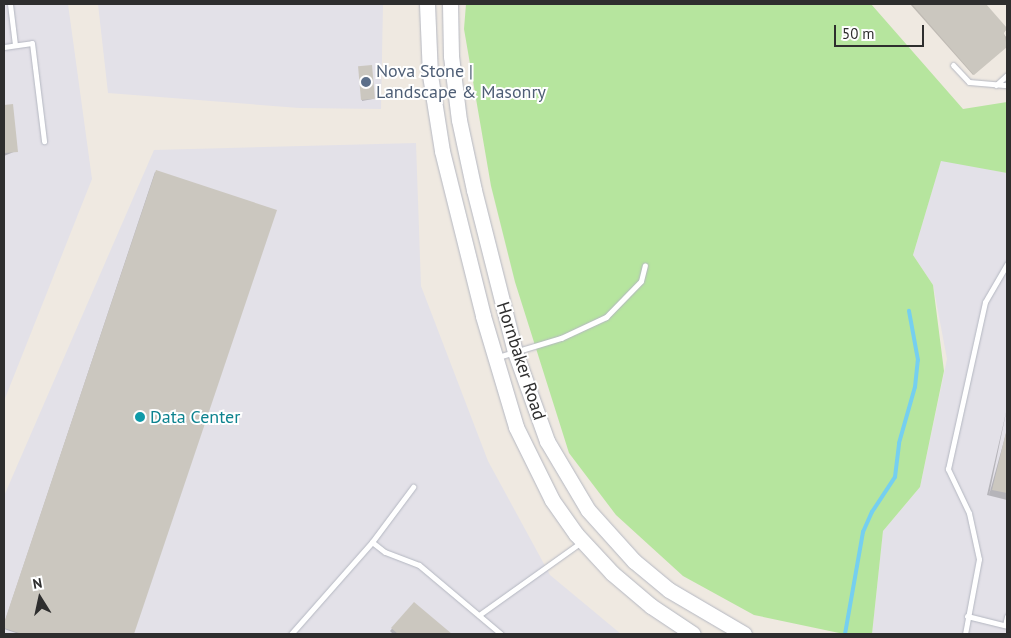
<!DOCTYPE html>
<style>
body{margin:0}
#map{position:relative;width:1011px;height:638px;overflow:hidden;background:#efe9e1;font-family:"PT Sans",sans-serif}
div>[style]{position:absolute}
[style*='--x']{left:calc(var(--x)*1px);top:calc(var(--y)*1px);width:calc(var(--w)*1px);rotate:calc(var(--a)*1deg)}
.industrial>*{inset:0;background:#e3e1e8}
.green>*{inset:0;background:#b6e59e}
.shadow>*{inset:0;background:#0003}
.stream>*{height:4px;margin:-2px;padding:0 2px;transform-origin:2px;border-radius:2px;background:#75cff0}
.building>*{inset:0;background:#cbc7bf;transform-origin:0 0}
.roads{filter:drop-shadow(0 0 1px #b4b7c1) drop-shadow(0 0 1px #b4b7c1)}
.service>*{height:5px;margin:-2.5px;padding:0 2.5px;transform-origin:2.5px;border-radius:2.5px;background:#fff}
.secondary>*{height:15px;margin:-7.5px;padding:0 7.5px;transform-origin:7.5px;border-radius:7.5px;background:#fff}
.dots>*{width:14px;height:14px;translate:-50% -50%;box-sizing:border-box;border:2px solid #fff;border-radius:50%}
span{translate:-50% -50%;white-space:nowrap;text-align:center;line-height:1.15;-webkit-text-stroke:4px #fff;paint-order:stroke}
.service-label{font-size:18px;color:#4e5e75}
.left{translate:0 -50%;text-align:left}
.street-label{font-size:18px;color:#2e2e2e}
.culture-label{font-size:18px;color:#0d838f}
.frame{position:absolute;inset:0;border:5px solid #2e2e2e;pointer-events:none}
.north{position:absolute;left:15px;top:573px;width:50px;height:50px;-webkit-text-stroke:4px #fff;paint-order:stroke;rotate:350deg;font-size:14px;font-weight:700;line-height:20px;text-align:center;color:#2e2e2e}
.north::after{content:'';display:block;margin:auto;width:18px;height:22px;background:#2e2e2e;clip-path:polygon(50% 0,100% 100%,50% 72%,0 100%)}
.scale{position:absolute;left:834px;top:25px;width:90px;height:22px;box-sizing:border-box;border:2px solid #2e2e2e;border-top:0;padding-left:6px;font-size:15px;line-height:18px;white-space:nowrap;color:#2e2e2e;-webkit-text-stroke:4px #fff;paint-order:stroke}
</style>
<div id="map">
<div class="industrial">
<div style="clip-path:polygon(4px 4px,68px 4px,92px 179px,4px 401px)"></div>
<div style="clip-path:polygon(98px 4px,383px 4px,381px 109px,299px 108px,108px 93px)"></div>
<div style="clip-path:polygon(416px 143px,421px 286px,488px 461px,550px 575px,621px 634px,4px 634px,4px 496px,154px 150px)"></div>
<div style="clip-path:polygon(941px 160px,1007px 173px,1007px 634px,872px 634px,883px 531px,920px 487px,947px 359px,933px 285px,913px 255px)"></div>
</div>
<div class="green">
<div style="clip-path:polygon(466px 4px,871px 4px,963px 109px,1007px 102px,1007px 173px,941px 161px,913px 255px,933px 285px,944px 371px,920px 487px,883px 531px,872px 634px,844px 634px,754px 615px,683px 576px,616px 515px,569px 453px,515px 282px,491px 186px,464px 29px)"></div>
</div>
<div class="shadow">
<div style="clip-path:polygon(910px 4px,984px 4px,1007px 29px,1003px 33px,1007px 38px,1007px 45px,973px 75px)"></div>
<div style="clip-path:polygon(359px 67px,374px 98px,373px 99px,362px 101px)"></div>
<div style="clip-path:polygon(11px 105px,16px 151px,4px 156px,4px 106px)"></div>
<div style="clip-path:polygon(155px 172px,275px 211px,133px 634px,19px 634px,4px 629px,4px 624px)"></div>
<div style="clip-path:polygon(1007px 408px,989px 495px,1007px 430px,1007px 500px,987px 495px)"></div>
<div style="clip-path:polygon(414px 604px,450px 634px,393px 634px,390px 631px)"></div>
</div>
<div class="stream">
<div style="--x:845;--y:634;--w:104;--a:-80"></div>
<div style="--x:863;--y:532;--w:22;--a:-66"></div>
<div style="--x:872;--y:512;--w:42;--a:-56.7"></div>
<div style="--x:895;--y:477;--w:34;--a:-83"></div>
<div style="--x:899;--y:443;--w:58;--a:-74.1"></div>
<div style="--x:915;--y:387;--w:27;--a:-84"></div>
<div style="--x:918;--y:360;--w:50;--a:-100.4"></div>
</div>
<div class="building">
<div style="clip-path:polygon(912px 4px,986px 4px,1007px 28px,1004px 33px,1007px 47px,974px 75px)"></div>
<div style="left:372px;top:65px;width:34px;height:14px;rotate:85deg"></div>
<div style="clip-path:polygon(13px 104px,18px 152px,4px 153px,4px 105px)"></div>
<div style="clip-path:polygon(156px 170px,277px 210px,134px 634px,22px 634px,4px 628px,4px 623px)"></div>
<div style="clip-path:polygon(1007px 428px,1007px 493px,992px 490px)"></div>
<div style="clip-path:polygon(414px 602px,452px 634px,398px 634px,391px 628px)"></div>
</div>
<div class="roads">
<div class="service">
<div style="--x:10;--y:4;--w:41;--a:83"></div>
<div style="--x:4;--y:47;--w:28;--a:-8"></div>
<div style="--x:32;--y:43;--w:99;--a:83"></div>
<div style="--x:953;--y:65;--w:23;--a:47"></div>
<div style="--x:969;--y:82;--w:38;--a:5"></div>
<div style="--x:996;--y:85;--w:15;--a:-42"></div>
<div style="--x:498;--y:357;--w:66;--a:-16.8"></div>
<div style="--x:561;--y:338;--w:50;--a:-25"></div>
<div style="--x:606;--y:317;--w:50;--a:-45.8"></div>
<div style="--x:641;--y:281;--w:16;--a:-76"></div>
<div style="--x:372;--y:542;--w:69;--a:-53.3"></div>
<div style="--x:479;--y:615;--w:124;--a:-35.5"></div>
<div style="--x:967;--y:616;--w:41;--a:14"></div>
<div style="--x:1005;--y:625;--w:9;--a:-77"></div>
<div style="--x:291;--y:634;--w:123;--a:-48.6"></div>
<div style="--x:372;--y:542;--w:16;--a:38"></div>
<div style="--x:385;--y:552;--w:36;--a:21"></div>
<div style="--x:419;--y:565;--w:107;--a:40.1"></div>
<div style="--x:965;--y:634;--w:76;--a:-79.4"></div>
<div style="--x:979;--y:559;--w:47;--a:-102.3"></div>
<div style="--x:969;--y:513;--w:49;--a:-115.5"></div>
<div style="--x:948;--y:469;--w:171;--a:-77.5"></div>
<div style="--x:985;--y:302;--w:44;--a:-59.9"></div>
</div>
<div class="secondary">
<div style="--x:427;--y:4;--w:71;--a:87.6"></div>
<div style="--x:430;--y:75;--w:77;--a:81"></div>
<div style="--x:442;--y:151;--w:170;--a:76"></div>
<div style="--x:483;--y:316;--w:116;--a:73.4"></div>
<div style="--x:516;--y:427;--w:81;--a:63.7"></div>
<div style="--x:552;--y:500;--w:42;--a:54.8"></div>
<div style="--x:576;--y:534;--w:53;--a:47.3"></div>
<div style="--x:612;--y:573;--w:51;--a:40.2"></div>
<div style="--x:651;--y:606;--w:50;--a:33.7"></div>
<div style="--x:450;--y:4;--w:52;--a:88.9"></div>
<div style="--x:451;--y:56;--w:64;--a:82.9"></div>
<div style="--x:459;--y:120;--w:72;--a:77.9"></div>
<div style="--x:474;--y:190;--w:167;--a:75.8"></div>
<div style="--x:515;--y:352;--w:95;--a:70.2"></div>
<div style="--x:547;--y:441;--w:80;--a:59.3"></div>
<div style="--x:588;--y:510;--w:69;--a:48"></div>
<div style="--x:634;--y:561;--w:45;--a:39.6"></div>
<div style="--x:669;--y:590;--w:87;--a:30.4"></div>
</div>
</div>
<div class="dots">
<div style="left:366px;top:82px;background:#5c6f8a"></div>
<div style="left:140px;top:417px;background:#0f9aa8"></div>
</div>
<div class="service-label">
<span class="left" style="left:376px;top:82px">Nova Stone |<br>Landscape &amp; Masonry</span>
</div>
<div class="street-label">
<span style="left:521px;top:361px;rotate:72deg">Hornbaker Road</span>
</div>
<div class="culture-label">
<span class="left" style="left:150px;top:417px">Data Center</span>
</div>
<div class="frame"></div>
<div class="north">N</div>
<div class="scale">50 m</div>
</div>
